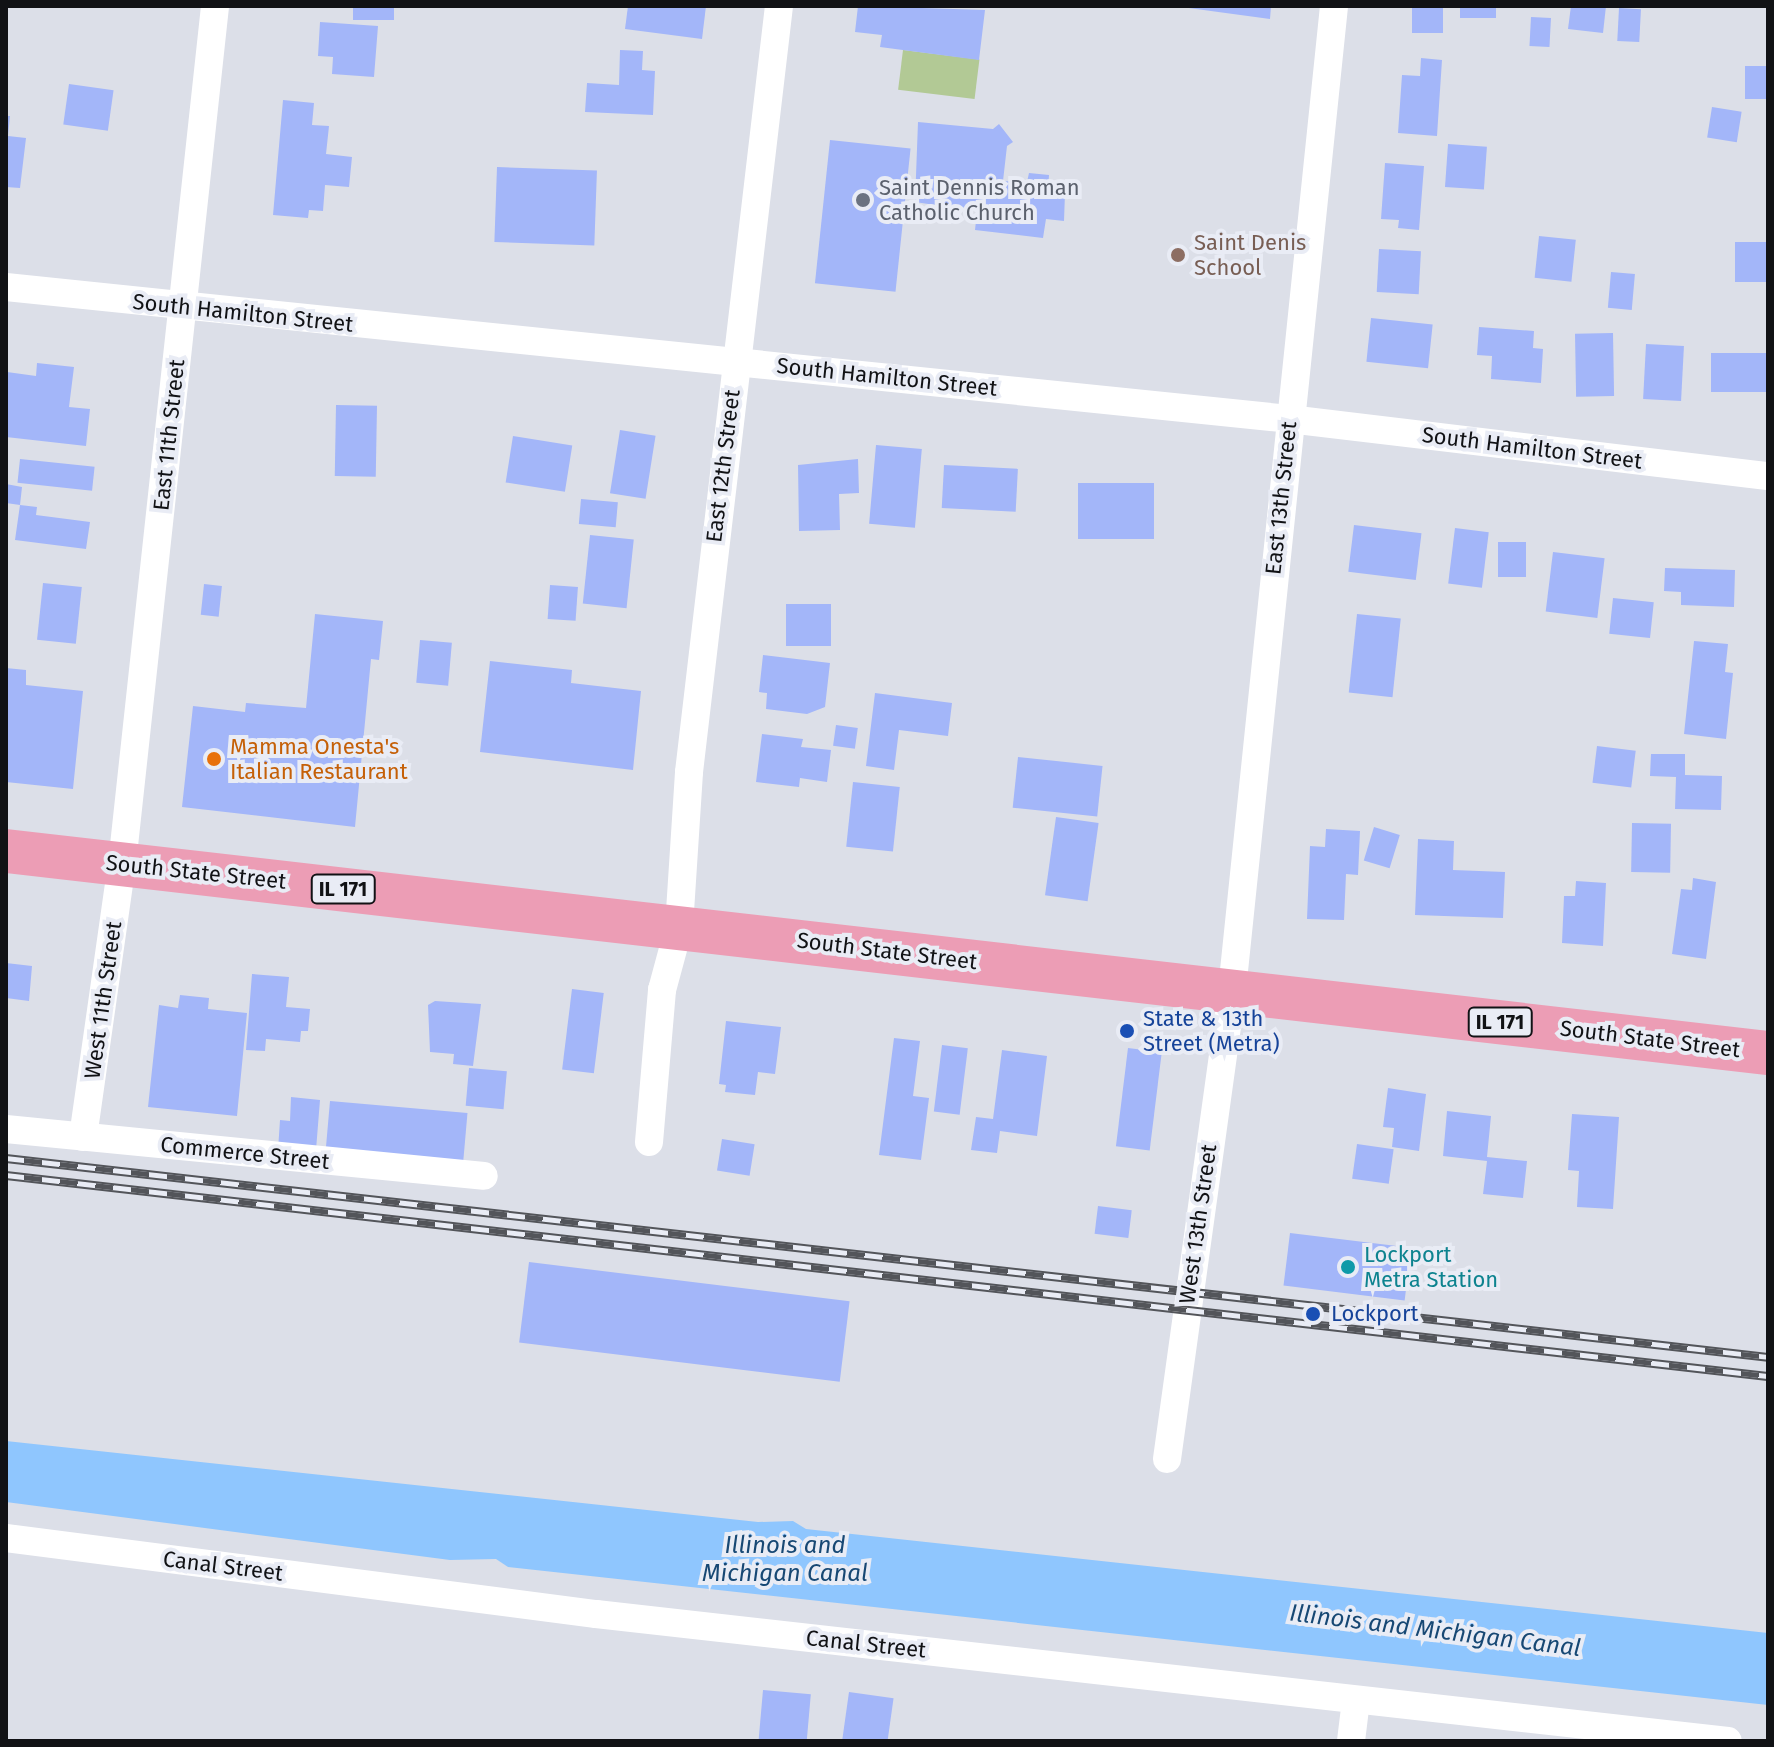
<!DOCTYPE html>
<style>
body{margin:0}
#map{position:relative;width:1774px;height:1747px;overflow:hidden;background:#dcdfe8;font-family:"Fira Sans",sans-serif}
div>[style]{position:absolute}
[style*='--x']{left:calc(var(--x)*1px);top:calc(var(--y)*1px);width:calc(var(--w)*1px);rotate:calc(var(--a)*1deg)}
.green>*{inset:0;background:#b2c995;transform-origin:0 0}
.water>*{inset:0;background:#8fc6fe}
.building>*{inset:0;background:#a3b6f9;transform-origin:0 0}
.minor>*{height:28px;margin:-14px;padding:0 14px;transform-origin:14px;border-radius:14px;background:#fff}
.primary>*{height:44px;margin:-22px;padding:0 22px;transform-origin:22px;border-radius:22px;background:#ec9db5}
.rail>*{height:9px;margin-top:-4.5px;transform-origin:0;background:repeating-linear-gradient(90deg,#e9ecf5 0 18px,#53555a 0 36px);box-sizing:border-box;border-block:2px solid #53555a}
.dots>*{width:22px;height:22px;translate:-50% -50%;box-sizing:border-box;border:4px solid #e9ecf5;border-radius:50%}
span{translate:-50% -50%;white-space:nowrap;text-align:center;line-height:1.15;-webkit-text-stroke:8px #e9ecf5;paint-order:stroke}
.shield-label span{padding:2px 6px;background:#e9ecf5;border:2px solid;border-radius:6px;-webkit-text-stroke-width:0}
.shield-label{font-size:20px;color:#111215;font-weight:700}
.worship-label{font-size:22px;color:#5b616d}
.left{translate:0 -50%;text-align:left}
.education-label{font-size:22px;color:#785e54}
.street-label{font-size:22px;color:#111215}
.food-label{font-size:22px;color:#c56008}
.transit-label{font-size:22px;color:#164399}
.culture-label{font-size:22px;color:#0d838f}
.water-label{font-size:24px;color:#174874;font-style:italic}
.frame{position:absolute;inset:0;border:8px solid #111215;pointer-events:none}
</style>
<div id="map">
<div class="green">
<div style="left:903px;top:50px;width:77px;height:40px;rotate:7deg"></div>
</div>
<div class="water">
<div style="clip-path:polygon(6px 1441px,758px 1522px,793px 1521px,806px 1529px,1768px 1633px,1768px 1705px,508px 1567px,496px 1559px,450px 1560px,6px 1502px)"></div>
</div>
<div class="building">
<div style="left:353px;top:6px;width:41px;height:14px"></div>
<div style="clip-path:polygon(628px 6px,706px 6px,702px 39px,625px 29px)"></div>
<div style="clip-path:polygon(858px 6px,985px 10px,979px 60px,880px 47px,882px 35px,855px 32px)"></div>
<div style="clip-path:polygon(1174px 6px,1271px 6px,1270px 19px)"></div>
<div style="left:1412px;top:6px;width:31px;height:27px"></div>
<div style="left:1460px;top:6px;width:36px;height:12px"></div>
<div style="clip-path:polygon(1571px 6px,1606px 6px,1603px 33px,1568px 29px)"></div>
<div style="left:1619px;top:8px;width:22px;height:33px;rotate:3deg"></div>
<div style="left:1531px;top:17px;width:20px;height:29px;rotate:3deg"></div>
<div style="clip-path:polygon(320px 22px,378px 26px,374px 77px,332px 74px,333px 57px,318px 56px)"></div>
<div style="clip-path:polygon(620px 50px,643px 51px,642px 70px,655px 71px,653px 115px,585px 112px,587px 83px,619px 85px)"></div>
<div style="clip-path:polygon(1421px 58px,1442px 60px,1437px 136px,1398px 133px,1402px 75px,1420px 76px)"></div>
<div style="left:1745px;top:66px;width:23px;height:33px"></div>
<div style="left:69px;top:84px;width:45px;height:41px;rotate:8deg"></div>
<div style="clip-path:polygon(283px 100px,314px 103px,312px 125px,329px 126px,326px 154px,352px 157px,349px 187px,325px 185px,323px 211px,309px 210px,308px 218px,273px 215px)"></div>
<div style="left:1712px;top:107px;width:30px;height:31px;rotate:9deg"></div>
<div style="clip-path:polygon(6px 116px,10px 116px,8px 136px,26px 138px,20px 188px,6px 187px)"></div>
<div style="clip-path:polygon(918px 122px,993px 129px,999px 124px,1013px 142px,1007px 146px,1003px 181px,1027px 182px,1029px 173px,1049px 175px,1048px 190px,1065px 193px,1064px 221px,1046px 219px,1043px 238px,975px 230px,978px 203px,968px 202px,968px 210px,915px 202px)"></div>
<div style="left:830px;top:140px;width:81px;height:144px;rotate:6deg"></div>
<div style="left:1448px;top:144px;width:39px;height:43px;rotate:4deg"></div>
<div style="clip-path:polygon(1385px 163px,1424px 166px,1419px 230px,1398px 228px,1399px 220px,1381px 219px)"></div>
<div style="left:497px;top:167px;width:100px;height:75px;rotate:2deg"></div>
<div style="left:1539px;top:236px;width:37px;height:42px;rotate:6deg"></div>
<div style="left:1735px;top:242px;width:33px;height:40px"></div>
<div style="left:1379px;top:249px;width:42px;height:43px;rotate:3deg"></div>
<div style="left:1611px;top:272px;width:24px;height:36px;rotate:5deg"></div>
<div style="left:1371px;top:318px;width:62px;height:44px;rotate:6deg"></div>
<div style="clip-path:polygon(1479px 327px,1534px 331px,1533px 348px,1543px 349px,1541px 383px,1491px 379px,1492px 356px,1477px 355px)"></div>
<div style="left:1613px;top:333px;width:63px;height:38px;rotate:89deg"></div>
<div style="left:1646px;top:344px;width:38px;height:55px;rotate:3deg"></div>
<div style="left:1768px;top:353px;width:39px;height:57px;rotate:90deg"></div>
<div style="clip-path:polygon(37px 363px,74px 367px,69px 407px,90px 409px,86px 446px,6px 437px,7px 372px,36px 376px)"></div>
<div style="left:336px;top:405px;width:41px;height:71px;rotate:1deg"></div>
<div style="left:620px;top:430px;width:36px;height:64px;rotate:9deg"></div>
<div style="left:513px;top:436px;width:60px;height:47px;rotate:9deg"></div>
<div style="left:876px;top:445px;width:46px;height:79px;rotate:5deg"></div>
<div style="left:20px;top:459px;width:75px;height:24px;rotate:6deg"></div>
<div style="clip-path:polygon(858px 459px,859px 493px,839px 494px,840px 530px,799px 531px,798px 465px)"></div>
<div style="left:944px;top:465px;width:74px;height:43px;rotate:3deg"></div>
<div style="left:1078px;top:483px;width:76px;height:56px"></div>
<div style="clip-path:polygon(6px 484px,22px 487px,20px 505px,37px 507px,36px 515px,90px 522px,86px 549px,15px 540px,20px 505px,6px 503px)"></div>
<div style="left:581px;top:499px;width:37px;height:25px;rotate:5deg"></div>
<div style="left:1354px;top:525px;width:68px;height:47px;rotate:7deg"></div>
<div style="left:1455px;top:528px;width:34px;height:56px;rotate:7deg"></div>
<div style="left:590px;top:535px;width:44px;height:69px;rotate:6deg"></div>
<div style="left:1526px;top:542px;width:35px;height:28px;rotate:90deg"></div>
<div style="left:1553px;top:552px;width:52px;height:60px;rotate:7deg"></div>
<div style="clip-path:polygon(1665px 568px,1735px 570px,1734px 607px,1681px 605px,1681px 592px,1664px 591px)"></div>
<div style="left:43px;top:583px;width:39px;height:57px;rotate:6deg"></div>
<div style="left:204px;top:584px;width:18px;height:31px;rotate:6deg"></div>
<div style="left:550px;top:585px;width:28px;height:34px;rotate:4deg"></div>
<div style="left:1613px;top:598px;width:41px;height:36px;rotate:6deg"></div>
<div style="left:786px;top:604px;width:45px;height:42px"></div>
<div style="clip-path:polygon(315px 614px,383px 621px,379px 660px,371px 659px,355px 827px,182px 807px,193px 706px,245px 712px,246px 703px,306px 708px)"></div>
<div style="left:1357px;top:614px;width:44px;height:79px;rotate:6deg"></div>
<div style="left:420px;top:640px;width:32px;height:43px;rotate:5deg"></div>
<div style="clip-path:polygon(1694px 641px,1728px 644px,1725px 672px,1733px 673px,1726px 739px,1684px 734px)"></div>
<div style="clip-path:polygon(763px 655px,830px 663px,825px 707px,807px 714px,766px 709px,767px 693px,759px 692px)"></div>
<div style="clip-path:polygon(490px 661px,572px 670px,571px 683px,641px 691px,633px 770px,480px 752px)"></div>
<div style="clip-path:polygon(6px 668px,26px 670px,26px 685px,83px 691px,73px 789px,6px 782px)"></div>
<div style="clip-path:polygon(875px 693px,952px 703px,948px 736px,899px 730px,894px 770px,866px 766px)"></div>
<div style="left:836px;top:725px;width:22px;height:21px;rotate:8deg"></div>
<div style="clip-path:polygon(762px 734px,803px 739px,801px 747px,831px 750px,827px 782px,800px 778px,799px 787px,756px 782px)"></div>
<div style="left:1597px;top:746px;width:39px;height:37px;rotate:7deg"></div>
<div style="clip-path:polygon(1651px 754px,1685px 754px,1685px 775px,1722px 776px,1721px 810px,1675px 809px,1676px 777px,1650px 776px)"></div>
<div style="left:1018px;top:757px;width:85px;height:51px;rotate:6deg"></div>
<div style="left:853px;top:782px;width:47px;height:65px;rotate:6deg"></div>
<div style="left:1056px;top:817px;width:43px;height:79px;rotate:8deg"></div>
<div style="left:1632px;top:823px;width:39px;height:49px;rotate:1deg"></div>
<div style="left:1374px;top:827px;width:27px;height:35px;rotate:17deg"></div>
<div style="clip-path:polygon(1326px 829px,1360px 831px,1358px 875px,1346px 874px,1344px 920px,1307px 919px,1310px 846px,1325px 847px)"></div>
<div style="clip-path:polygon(1418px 839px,1454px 841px,1453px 870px,1505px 872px,1503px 918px,1415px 915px)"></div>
<div style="clip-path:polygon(1693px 878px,1716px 882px,1706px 959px,1672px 954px,1681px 889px,1692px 890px)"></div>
<div style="clip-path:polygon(1576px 881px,1606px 883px,1603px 946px,1562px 943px,1564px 896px,1575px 896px)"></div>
<div style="clip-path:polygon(6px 963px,32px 966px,29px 1001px,6px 998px)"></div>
<div style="clip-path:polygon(252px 974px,289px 977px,286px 1007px,310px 1009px,308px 1031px,301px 1031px,300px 1042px,266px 1039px,265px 1051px,246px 1050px)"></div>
<div style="left:572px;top:989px;width:32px;height:81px;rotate:7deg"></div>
<div style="clip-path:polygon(180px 995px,209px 998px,208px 1009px,247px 1013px,237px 1116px,148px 1107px,159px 1005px,178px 1008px)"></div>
<div style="clip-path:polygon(435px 1001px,481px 1004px,473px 1066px,453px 1064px,454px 1054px,430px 1052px,428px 1005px)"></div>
<div style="clip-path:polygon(726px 1021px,781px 1027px,775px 1074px,758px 1072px,755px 1095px,725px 1092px,726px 1085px,719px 1084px)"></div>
<div style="clip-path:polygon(894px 1038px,920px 1041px,913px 1096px,929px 1098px,921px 1160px,879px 1155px)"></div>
<div style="left:942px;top:1045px;width:26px;height:67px;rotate:7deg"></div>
<div style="left:1128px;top:1048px;width:34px;height:99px;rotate:7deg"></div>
<div style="clip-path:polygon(1002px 1050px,1047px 1056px,1037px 1136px,1000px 1131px,997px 1153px,971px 1150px,976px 1117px,993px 1119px)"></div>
<div style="left:469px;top:1068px;width:38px;height:38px;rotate:5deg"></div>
<div style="clip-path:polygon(1388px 1088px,1426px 1094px,1419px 1151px,1392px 1147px,1394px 1128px,1383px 1127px)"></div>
<div style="clip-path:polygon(291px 1097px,320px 1100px,316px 1150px,278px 1150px,280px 1120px,290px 1121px)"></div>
<div style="left:330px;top:1101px;width:138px;height:55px;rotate:5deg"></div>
<div style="clip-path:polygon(1447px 1111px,1491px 1116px,1487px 1157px,1527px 1161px,1523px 1198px,1483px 1194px,1487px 1161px,1443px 1156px)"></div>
<div style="clip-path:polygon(1572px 1114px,1619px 1117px,1613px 1209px,1577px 1207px,1579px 1171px,1568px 1170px)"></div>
<div style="left:722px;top:1139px;width:33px;height:32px;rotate:9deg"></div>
<div style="left:1357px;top:1144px;width:37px;height:35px;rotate:8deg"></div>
<div style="left:1098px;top:1206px;width:34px;height:28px;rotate:7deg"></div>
<div style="left:1290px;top:1233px;width:122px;height:53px;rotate:7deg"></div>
<div style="left:529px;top:1262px;width:323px;height:81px;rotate:7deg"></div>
<div style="left:763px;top:1690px;width:48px;height:51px;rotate:5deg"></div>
<div style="left:849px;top:1692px;width:45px;height:49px;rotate:8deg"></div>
</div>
<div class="minor">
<div style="--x:6;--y:287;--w:1290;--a:5.87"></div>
<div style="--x:1289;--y:419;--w:482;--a:6.8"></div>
<div style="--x:6;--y:1129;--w:480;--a:5.6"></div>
<div style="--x:83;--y:1137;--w:276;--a:-81.9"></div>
<div style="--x:122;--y:864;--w:863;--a:-83.81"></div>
<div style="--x:649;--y:1142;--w:153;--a:-85.1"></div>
<div style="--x:662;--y:990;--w:65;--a:-74.9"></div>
<div style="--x:679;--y:927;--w:155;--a:-86.3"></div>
<div style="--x:689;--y:772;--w:771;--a:-83.3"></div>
<div style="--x:1167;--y:1459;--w:473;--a:-82.1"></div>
<div style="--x:1232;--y:990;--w:989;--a:-84.08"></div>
<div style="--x:6;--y:1538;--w:595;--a:7.34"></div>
<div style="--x:596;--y:1614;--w:1139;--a:6.4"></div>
<div style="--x:1351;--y:1741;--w:41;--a:-83"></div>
</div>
<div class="primary">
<div style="--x:6;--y:851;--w:1774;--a:6.54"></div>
</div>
<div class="rail">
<div style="--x:6;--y:1158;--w:1773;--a:6.44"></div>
<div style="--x:6;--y:1175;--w:1773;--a:6.51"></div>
</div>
<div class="dots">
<div style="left:863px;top:200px;background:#6b7280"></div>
<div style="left:1178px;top:255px;background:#8d6e63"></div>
<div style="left:214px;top:759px;background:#e8710a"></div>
<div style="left:1127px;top:1031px;background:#1a4fb4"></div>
<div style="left:1348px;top:1267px;background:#0f9aa8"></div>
<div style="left:1313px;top:1314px;background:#1a4fb4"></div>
</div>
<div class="shield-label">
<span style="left:343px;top:889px">IL 171</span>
<span style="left:1500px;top:1022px">IL 171</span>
</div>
<div class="worship-label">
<span class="left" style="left:879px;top:200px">Saint Dennis Roman<br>Catholic Church</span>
</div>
<div class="education-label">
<span class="left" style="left:1194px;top:255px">Saint Denis<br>School</span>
</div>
<div class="street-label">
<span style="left:243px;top:313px;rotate:6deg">South Hamilton Street</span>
<span style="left:887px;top:377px;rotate:6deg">South Hamilton Street</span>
<span style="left:169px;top:435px;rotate:-84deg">East 11th Street</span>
<span style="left:1532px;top:448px;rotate:7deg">South Hamilton Street</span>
<span style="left:723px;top:466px;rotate:-83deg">East 12th Street</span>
<span style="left:1281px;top:498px;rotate:-84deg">East 13th Street</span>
<span style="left:196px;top:872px;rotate:6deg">South State Street</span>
<span style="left:887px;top:951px;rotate:7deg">South State Street</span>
<span style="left:103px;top:1000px;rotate:-82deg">West 11th Street</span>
<span style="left:1650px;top:1039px;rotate:7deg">South State Street</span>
<span style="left:245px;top:1153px;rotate:6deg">Commerce Street</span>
<span style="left:1198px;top:1224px;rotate:-82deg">West 13th Street</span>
<span style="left:223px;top:1566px;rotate:7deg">Canal Street</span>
<span style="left:866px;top:1644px;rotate:6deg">Canal Street</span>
</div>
<div class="food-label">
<span class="left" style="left:230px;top:759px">Mamma Onesta's<br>Italian Restaurant</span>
</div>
<div class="transit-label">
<span class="left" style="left:1143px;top:1031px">State &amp; 13th<br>Street (Metra)</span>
<span class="left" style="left:1331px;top:1314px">Lockport</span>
</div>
<div class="culture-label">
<span class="left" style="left:1364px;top:1267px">Lockport<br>Metra Station</span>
</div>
<div class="water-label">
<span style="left:785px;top:1560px">Illinois and<br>Michigan Canal</span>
<span style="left:1435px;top:1631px;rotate:7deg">Illinois and Michigan Canal</span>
</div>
<div class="frame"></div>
</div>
